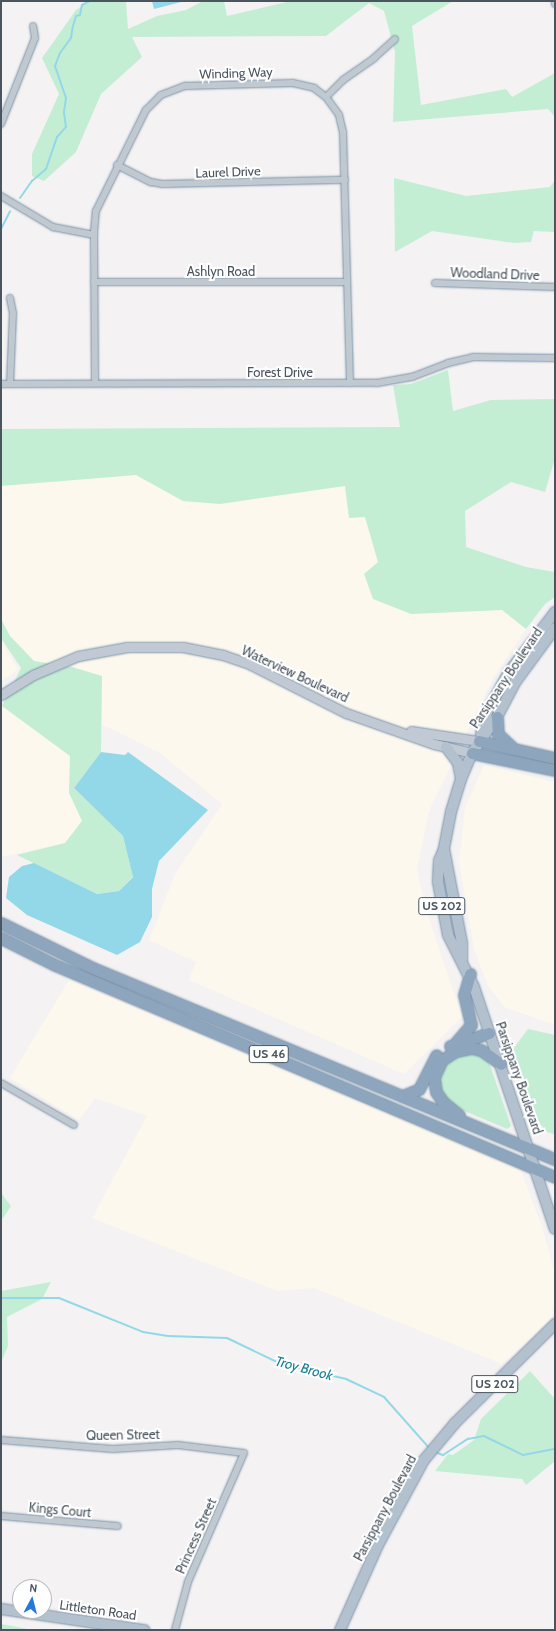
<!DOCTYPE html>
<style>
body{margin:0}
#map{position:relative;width:556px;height:1631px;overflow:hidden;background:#f4f2f2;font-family:Cabin,sans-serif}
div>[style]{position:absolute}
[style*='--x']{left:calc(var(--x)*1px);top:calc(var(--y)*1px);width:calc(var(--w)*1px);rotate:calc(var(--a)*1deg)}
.commercial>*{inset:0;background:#fcf8ee}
.green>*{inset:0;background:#c4eed4}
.water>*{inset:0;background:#93d8e8}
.stream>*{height:2px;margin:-1px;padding:0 1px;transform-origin:1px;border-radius:1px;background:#93d8e8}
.roads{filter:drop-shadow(0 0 1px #7890a9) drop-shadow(0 0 1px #7890a9)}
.street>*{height:6px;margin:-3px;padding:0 3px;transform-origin:3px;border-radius:3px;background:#c1c9d0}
.secondary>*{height:9px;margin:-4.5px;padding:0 4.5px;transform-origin:4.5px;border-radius:4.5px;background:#c1cad4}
.primary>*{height:10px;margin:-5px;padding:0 5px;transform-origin:5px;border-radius:5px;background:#b3c1cf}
.highway>*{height:11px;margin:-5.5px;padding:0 5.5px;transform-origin:5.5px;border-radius:5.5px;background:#8da5bd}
span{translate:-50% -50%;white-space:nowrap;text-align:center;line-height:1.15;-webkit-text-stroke:4px #fff;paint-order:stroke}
.shield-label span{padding:1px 3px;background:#fff;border:1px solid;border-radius:3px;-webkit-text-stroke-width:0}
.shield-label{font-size:12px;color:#4a555f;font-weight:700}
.street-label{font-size:13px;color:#4a555f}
.water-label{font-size:14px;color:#147f99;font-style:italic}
.frame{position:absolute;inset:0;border:2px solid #4a555f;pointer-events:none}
.north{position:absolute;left:12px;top:1579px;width:40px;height:40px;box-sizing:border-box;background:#fff;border:1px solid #b7bbbf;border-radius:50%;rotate:7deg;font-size:11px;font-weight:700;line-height:16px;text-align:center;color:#4a555f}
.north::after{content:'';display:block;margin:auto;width:14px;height:18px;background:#2477dc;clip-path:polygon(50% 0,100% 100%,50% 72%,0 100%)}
</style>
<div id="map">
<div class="commercial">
<div style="clip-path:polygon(136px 475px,183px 501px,220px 504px,345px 486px,349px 518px,365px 517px,378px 563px,364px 574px,411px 614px,502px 610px,526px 629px,493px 678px,429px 811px,417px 869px,425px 907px,462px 1017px,404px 1074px,189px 980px,196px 962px,149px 940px,175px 874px,222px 804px,160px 753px,101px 724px,102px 676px,72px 667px,34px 661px,10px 636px,1px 619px,1px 486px)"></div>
<div style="clip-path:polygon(1px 640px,18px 670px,1px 681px)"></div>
<div style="clip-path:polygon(2px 706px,70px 756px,69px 793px,82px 821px,65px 843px,1px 857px)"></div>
<div style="clip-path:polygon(484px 765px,555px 782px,555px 1025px,504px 1007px,487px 984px,474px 949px,459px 862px,465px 807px)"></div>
<div style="clip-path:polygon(69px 980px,520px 1168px,543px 1230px,555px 1274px,555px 1298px,551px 1320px,502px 1364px,314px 1288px,277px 1291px,92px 1218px,147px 1116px,95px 1098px,79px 1120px,10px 1078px)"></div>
</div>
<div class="green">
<div style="clip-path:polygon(89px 1px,126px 1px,128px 29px,157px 16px,186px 10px,203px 1px,224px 1px,227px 16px,291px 1px,453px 1px,412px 26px,421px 105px,506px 89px,512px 97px,555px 73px,555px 117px,548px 109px,393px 122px,395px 52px,384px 11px,369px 3px,326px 36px,132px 37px,142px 57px,101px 94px,76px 152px,44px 181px,32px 176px,32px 154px,59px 94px,42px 58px,76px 10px)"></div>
<div style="clip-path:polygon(394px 178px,466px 196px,550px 187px,555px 180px,555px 232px,534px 231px,531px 242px,514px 243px,432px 231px,395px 252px)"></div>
<div style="clip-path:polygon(448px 370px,453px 411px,491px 400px,555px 399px,555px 458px,545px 492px,511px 482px,465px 511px,466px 547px,526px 567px,555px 572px,555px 597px,545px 604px,526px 629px,502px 610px,411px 614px,373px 599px,364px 574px,378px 562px,365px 517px,349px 518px,345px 486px,220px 504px,183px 501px,136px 475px,1px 486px,1px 429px,400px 427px,393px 385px,411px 384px)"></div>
<div style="clip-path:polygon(1px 619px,10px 636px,34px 661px,72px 667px,102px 676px,101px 752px,74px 788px,123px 836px,133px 876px,119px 891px,97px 894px,17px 855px,65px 843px,82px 821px,69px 793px,70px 756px,2px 706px,21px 668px,1px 638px)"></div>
<div style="clip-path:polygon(528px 1029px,555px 1035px,554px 1134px,543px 1131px,516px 1066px,513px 1049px)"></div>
<div style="clip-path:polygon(475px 1051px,486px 1059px,490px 1065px,511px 1126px,507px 1129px,455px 1107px,442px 1095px,437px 1082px,445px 1061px,450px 1056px)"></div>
<div style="clip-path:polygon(1px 1193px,11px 1206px,1px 1221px)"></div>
<div style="clip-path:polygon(51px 1282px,42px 1299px,7px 1317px,8px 1346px,1px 1362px,1px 1291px)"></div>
<div style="clip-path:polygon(530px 1371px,555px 1399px,555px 1461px,526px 1485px,522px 1479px,435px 1471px,448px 1454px,453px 1455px,474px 1440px,481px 1419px)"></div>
<div style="clip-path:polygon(1px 1624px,28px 1629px,1px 1630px)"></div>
</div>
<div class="water">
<div style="clip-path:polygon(152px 1px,185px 1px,154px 9px)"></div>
<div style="clip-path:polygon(101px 752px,125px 755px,128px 752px,208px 810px,159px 861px,152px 889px,152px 917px,140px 942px,117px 955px,27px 915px,6px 898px,9px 877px,22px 866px,34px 863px,97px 894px,119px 891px,133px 877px,123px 836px,74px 788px)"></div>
</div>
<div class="stream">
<div style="--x:20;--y:198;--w:21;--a:-55"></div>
<div style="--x:32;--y:181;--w:18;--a:-41"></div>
<div style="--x:46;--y:169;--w:34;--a:-71"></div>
<div style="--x:57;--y:137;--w:13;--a:-48"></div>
<div style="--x:66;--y:127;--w:15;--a:-98"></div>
<div style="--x:64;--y:112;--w:14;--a:-82"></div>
<div style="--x:66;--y:98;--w:34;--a:-109"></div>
<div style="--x:55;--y:66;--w:14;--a:-69"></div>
<div style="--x:60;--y:53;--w:19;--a:-54"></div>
<div style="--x:71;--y:38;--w:12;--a:-81"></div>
<div style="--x:73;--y:26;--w:10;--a:-73"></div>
<div style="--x:76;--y:16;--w:4;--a:-14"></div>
<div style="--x:80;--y:15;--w:10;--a:-79"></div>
<div style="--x:82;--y:5;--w:9;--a:-27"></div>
<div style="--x:1;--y:229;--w:20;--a:-63"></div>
<div style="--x:1;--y:1298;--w:58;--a:0"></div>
<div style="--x:59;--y:1298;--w:91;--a:22"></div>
<div style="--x:143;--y:1332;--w:25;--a:9"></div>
<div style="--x:168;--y:1336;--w:59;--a:1.9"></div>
<div style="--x:227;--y:1338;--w:60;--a:25.7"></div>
<div style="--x:281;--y:1364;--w:67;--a:13"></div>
<div style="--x:346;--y:1379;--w:42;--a:25.3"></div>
<div style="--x:384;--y:1397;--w:69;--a:48.5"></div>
<div style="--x:435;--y:1452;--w:9;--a:21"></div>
<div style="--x:443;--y:1455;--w:30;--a:-33"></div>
<div style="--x:468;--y:1439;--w:16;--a:-11"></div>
<div style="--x:484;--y:1436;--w:43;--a:26"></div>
<div style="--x:523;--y:1455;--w:33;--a:-11"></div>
</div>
<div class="roads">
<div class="street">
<div style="--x:555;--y:1;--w:3;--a:90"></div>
<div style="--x:326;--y:97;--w:24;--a:-45"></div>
<div style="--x:343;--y:80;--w:38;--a:-35"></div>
<div style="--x:374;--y:58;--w:28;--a:-42"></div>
<div style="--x:1;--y:124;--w:92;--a:-68.4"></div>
<div style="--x:35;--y:38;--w:12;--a:-99"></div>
<div style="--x:117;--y:165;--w:38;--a:27"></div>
<div style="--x:151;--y:182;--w:11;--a:10"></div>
<div style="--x:162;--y:184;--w:183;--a:-1.3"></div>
<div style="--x:1;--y:196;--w:61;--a:30.8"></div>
<div style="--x:53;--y:227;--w:42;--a:11"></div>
<div style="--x:94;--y:282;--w:253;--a:0"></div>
<div style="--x:435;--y:283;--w:120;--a:1.9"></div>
<div style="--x:10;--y:298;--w:15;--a:79"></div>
<div style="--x:13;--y:313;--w:71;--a:92.4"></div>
<div style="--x:95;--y:383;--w:151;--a:-90.4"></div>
<div style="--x:94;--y:232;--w:21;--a:-85"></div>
<div style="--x:96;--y:211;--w:113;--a:-63.7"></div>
<div style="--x:146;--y:110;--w:21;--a:-45"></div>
<div style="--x:161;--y:95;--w:26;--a:-21"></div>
<div style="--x:185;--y:86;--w:108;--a:-1.6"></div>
<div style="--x:293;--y:83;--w:22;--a:13"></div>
<div style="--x:314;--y:88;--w:15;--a:37"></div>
<div style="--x:326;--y:97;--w:22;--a:54"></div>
<div style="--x:339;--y:115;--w:17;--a:77"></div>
<div style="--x:343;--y:132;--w:251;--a:88.4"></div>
<div style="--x:1;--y:384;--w:376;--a:-0.2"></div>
<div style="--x:377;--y:383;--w:36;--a:-10"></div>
<div style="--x:412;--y:377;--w:39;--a:-21"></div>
<div style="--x:448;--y:363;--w:26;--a:-13"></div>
<div style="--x:473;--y:357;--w:82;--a:0.7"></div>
<div style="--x:1;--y:1083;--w:84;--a:29.9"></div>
<div style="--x:1;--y:1440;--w:112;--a:4.6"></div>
<div style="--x:113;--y:1449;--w:65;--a:-3.5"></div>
<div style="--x:178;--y:1445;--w:66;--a:6.9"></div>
<div style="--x:244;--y:1453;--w:141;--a:113.5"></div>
<div style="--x:188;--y:1582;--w:50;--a:105.2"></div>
<div style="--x:1;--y:1516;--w:117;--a:4.9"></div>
</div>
<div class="secondary">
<div style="--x:1;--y:695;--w:38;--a:-32"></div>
<div style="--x:33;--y:675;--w:49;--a:-22.9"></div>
<div style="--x:78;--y:656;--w:50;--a:-10.4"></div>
<div style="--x:127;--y:647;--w:56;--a:0"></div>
<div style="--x:183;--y:647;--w:41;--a:11.3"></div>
<div style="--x:223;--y:655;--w:28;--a:19"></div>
<div style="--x:249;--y:664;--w:109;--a:26.8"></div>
<div style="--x:346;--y:713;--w:93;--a:19.4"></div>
<div style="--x:434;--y:744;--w:39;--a:13"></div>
<div style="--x:411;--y:731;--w:69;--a:8.4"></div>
</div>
<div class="primary">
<div style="--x:555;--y:628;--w:66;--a:126.3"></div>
<div style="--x:516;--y:681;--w:41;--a:117.8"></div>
<div style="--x:497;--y:717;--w:44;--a:124.8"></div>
<div style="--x:472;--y:753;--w:28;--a:113"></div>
<div style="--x:461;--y:779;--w:34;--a:107"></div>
<div style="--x:451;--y:812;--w:38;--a:101"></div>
<div style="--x:444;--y:849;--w:13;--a:113"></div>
<div style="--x:439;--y:861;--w:21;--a:93"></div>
<div style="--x:438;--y:882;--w:54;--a:79.3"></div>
<div style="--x:448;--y:935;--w:58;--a:63.4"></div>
<div style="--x:474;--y:987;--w:255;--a:71.5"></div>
<div style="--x:481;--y:734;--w:25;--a:-74"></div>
<div style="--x:488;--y:710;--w:43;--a:-61.1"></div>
<div style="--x:509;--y:672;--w:76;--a:-52.5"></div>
<div style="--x:446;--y:747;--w:20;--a:53"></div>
<div style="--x:458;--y:763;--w:16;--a:79"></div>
<div style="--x:444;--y:849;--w:96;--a:79.2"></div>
<div style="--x:462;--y:943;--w:16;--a:90"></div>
<div style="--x:1;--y:1609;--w:145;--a:8.4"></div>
<div style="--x:340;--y:1630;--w:93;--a:-65.9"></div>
<div style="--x:378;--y:1545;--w:97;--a:-61.6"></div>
<div style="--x:424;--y:1460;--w:48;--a:-50"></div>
<div style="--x:455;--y:1423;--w:141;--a:-44.7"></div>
</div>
<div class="highway">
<div style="--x:497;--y:717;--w:17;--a:87"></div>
<div style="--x:498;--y:734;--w:19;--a:43"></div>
<div style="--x:479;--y:741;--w:78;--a:12.6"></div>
<div style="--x:472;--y:753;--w:85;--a:11.6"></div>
<div style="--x:1;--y:923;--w:102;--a:26.1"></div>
<div style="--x:93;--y:968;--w:500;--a:22.5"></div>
<div style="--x:1;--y:938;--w:60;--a:26.6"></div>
<div style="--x:55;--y:965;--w:543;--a:22.98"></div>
<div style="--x:456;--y:1042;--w:23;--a:-49"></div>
<div style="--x:471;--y:1025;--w:31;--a:-103"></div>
<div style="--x:464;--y:995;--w:22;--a:-74"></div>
<div style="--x:450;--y:1046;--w:41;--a:-18.4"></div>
<div style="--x:402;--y:1096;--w:18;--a:-22"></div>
<div style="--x:419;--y:1089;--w:38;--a:-63"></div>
<div style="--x:459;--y:1115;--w:21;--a:-141"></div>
<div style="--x:443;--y:1102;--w:12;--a:-125"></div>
<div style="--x:436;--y:1092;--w:15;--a:-98"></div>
<div style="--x:434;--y:1077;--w:19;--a:-65"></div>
<div style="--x:442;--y:1060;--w:17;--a:-33"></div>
<div style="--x:456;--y:1051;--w:16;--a:-11"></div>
<div style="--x:472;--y:1048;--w:9;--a:13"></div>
<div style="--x:481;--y:1050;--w:24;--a:35"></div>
</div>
</div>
<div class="shield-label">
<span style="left:442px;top:906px">US 202</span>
<span style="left:269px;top:1054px">US 46</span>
<span style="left:495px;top:1384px">US 202</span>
</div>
<div class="street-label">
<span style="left:236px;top:73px;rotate:-2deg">Winding Way</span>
<span style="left:228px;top:172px;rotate:-2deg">Laurel Drive</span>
<span style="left:221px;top:271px">Ashlyn Road</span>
<span style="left:495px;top:274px;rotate:2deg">Woodland Drive</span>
<span style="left:280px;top:372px">Forest Drive</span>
<span style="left:295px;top:674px;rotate:25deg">Waterview Boulevard</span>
<span style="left:506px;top:678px;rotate:-56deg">Parsippany Boulevard</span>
<span style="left:519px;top:1078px;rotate:71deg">Parsippany Boulevard</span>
<span style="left:123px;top:1435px;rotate:-1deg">Queen Street</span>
<span style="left:385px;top:1508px;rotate:-62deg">Parsippany Boulevard</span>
<span style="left:60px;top:1510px;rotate:5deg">Kings Court</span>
<span style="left:196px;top:1536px;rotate:-66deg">Princess Street</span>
<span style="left:98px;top:1610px;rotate:8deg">Littleton Road</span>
</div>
<div class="water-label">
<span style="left:304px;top:1368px;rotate:15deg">Troy Brook</span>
</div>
<div class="frame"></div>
<div class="north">N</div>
</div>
